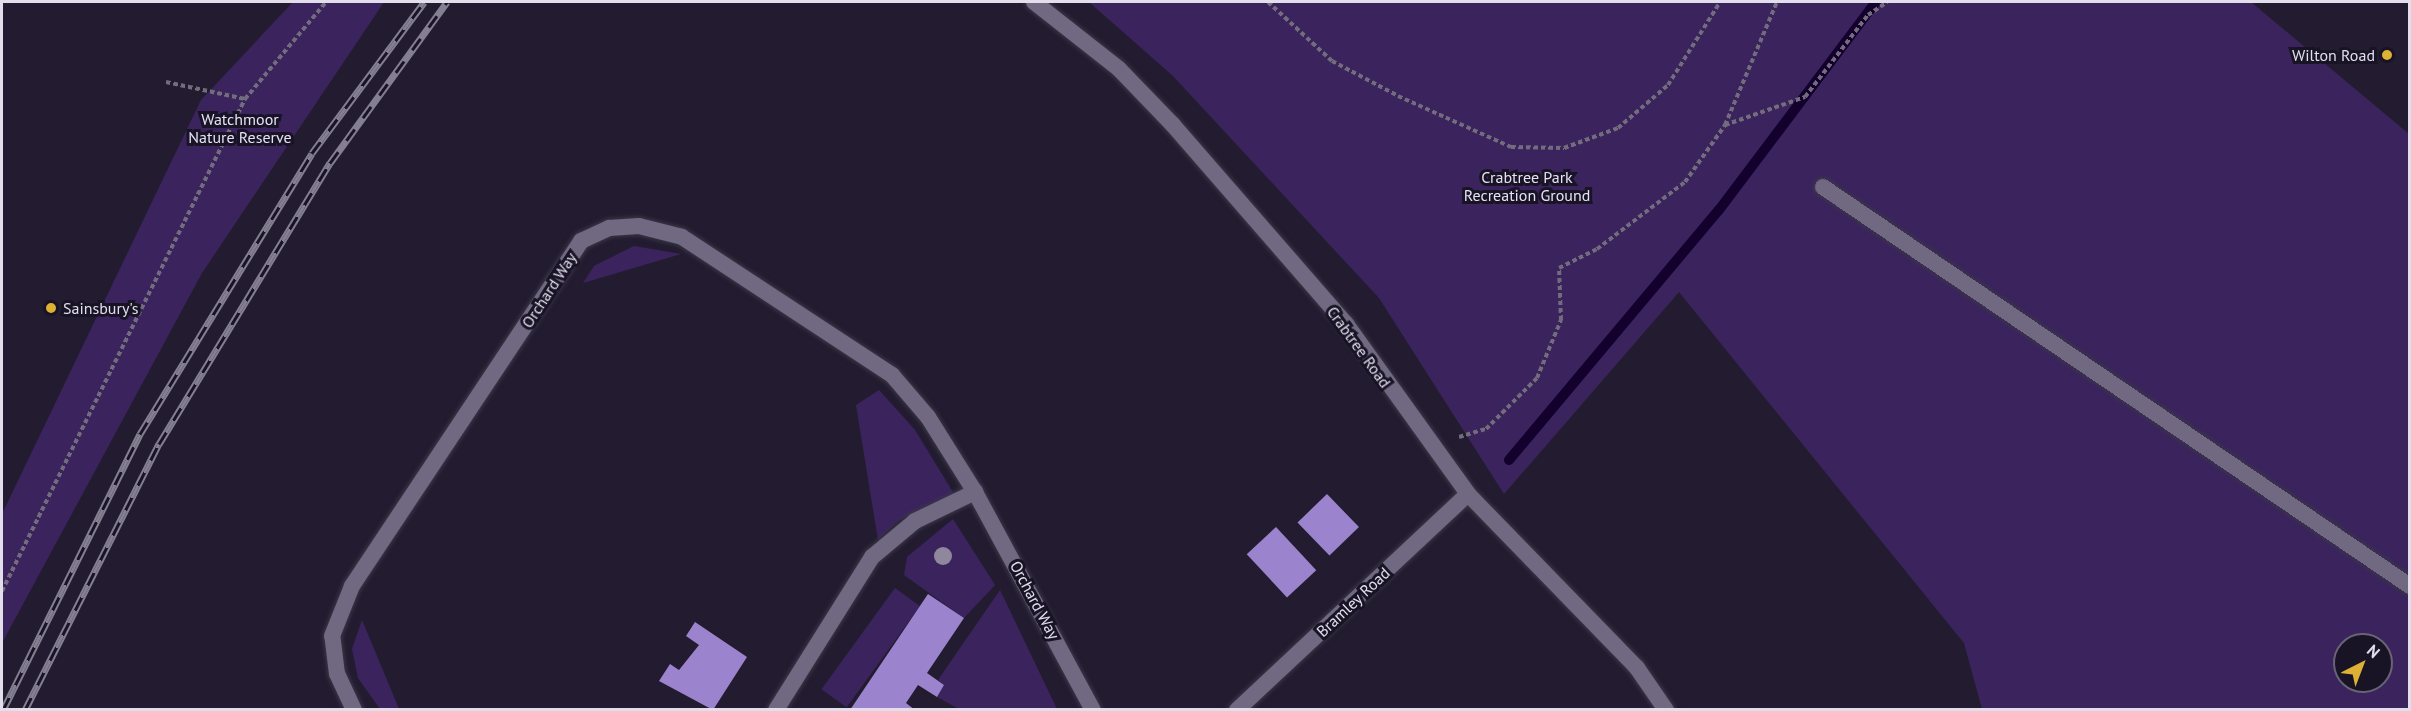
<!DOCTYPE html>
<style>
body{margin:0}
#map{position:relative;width:2411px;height:711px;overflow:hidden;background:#231c30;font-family:"PT Sans",sans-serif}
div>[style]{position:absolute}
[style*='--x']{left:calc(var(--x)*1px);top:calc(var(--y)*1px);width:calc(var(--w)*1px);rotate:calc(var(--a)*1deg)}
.green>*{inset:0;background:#3b245e;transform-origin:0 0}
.stream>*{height:10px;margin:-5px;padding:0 5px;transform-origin:5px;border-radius:5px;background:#13002c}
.building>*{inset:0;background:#9c83ce;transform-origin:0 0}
.path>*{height:4px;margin-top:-2px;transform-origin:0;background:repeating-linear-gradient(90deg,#726c7d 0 4.5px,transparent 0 7.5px)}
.roads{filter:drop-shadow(0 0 2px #3b3647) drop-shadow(0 0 2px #3b3647)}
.service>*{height:16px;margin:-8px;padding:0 8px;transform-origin:8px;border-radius:8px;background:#706981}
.minor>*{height:16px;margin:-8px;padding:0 8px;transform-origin:8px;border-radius:8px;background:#706981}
.rail>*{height:7px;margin-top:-3.5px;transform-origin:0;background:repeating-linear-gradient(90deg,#191326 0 14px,#858091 0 28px);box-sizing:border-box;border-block:2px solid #858091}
.trees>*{width:18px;height:18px;margin:-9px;border-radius:50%;background:#8f889c}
.dots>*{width:16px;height:16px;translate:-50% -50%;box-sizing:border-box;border:3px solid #191326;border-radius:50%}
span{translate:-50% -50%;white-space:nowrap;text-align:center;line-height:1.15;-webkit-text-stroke:6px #191326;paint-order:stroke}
.poi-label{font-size:16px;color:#e2deec}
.right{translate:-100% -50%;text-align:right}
.left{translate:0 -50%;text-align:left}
.park-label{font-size:16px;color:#e7e1f5}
.street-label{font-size:16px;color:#e2deec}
.frame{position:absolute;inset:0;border:3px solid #e2deec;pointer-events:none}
.north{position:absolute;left:2333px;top:633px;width:60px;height:60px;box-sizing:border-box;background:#191326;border:2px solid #696475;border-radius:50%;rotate:42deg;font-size:16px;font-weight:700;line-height:24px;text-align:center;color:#e2deec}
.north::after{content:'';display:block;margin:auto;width:21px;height:27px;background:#ddb133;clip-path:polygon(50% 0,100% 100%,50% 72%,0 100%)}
</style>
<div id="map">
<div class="green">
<div style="clip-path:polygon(293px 2px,384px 2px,202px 273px,2px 643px,2px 514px,201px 100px)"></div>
<div style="clip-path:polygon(evenodd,1089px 2px,2251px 2px,2409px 134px,2409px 709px,1982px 709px,1964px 643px,1679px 292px,1504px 494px,1379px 298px,1173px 76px,1089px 2px,2345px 645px,2381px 645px,2381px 681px,2345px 681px,2345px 645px)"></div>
<div style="clip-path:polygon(634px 246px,681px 254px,583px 283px,594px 266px)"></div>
<div style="clip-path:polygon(879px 390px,915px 430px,954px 494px,898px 521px,878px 540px,856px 405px)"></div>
<div style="clip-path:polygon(953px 519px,995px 585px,964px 618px,904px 575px,907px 557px)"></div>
<div style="left:895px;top:588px;width:31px;height:125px;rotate:36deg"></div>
<div style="clip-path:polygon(1000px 590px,1057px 709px,959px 709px,937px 697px,944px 685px,938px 680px)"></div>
<div style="clip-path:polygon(362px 620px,399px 709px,380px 709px,358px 678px,352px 649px)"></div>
</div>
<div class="stream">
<div style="--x:1509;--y:460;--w:326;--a:-50"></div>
<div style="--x:1719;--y:210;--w:261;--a:-53"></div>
</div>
<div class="building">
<div style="left:1327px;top:494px;width:46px;height:41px;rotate:46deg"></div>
<div style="left:1276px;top:527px;width:59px;height:40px;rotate:47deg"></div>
<div style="clip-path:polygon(928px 594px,964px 618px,927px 673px,944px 685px,937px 697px,918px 685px,906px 703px,915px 710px,850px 710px)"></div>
<div style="clip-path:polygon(695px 622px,747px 657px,713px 710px,659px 681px,670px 664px,679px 670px,699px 645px,686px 636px)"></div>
</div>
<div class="path">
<div style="--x:1268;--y:2;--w:87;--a:42.7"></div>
<div style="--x:1332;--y:61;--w:75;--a:27.9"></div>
<div style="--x:1398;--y:96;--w:124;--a:24.3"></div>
<div style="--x:1511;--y:147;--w:53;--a:1.1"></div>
<div style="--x:1564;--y:148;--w:58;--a:-20.3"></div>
<div style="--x:1618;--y:128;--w:66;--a:-40.7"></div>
<div style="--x:1668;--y:85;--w:98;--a:-57.9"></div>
<div style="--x:166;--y:82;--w:81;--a:12.1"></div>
<div style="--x:245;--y:99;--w:126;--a:-50.1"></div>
<div style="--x:1725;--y:125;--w:85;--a:-19.3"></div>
<div style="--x:1805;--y:97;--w:103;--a:-52.5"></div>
<div style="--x:1868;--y:15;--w:23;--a:-34"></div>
<div style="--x:1459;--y:437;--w:28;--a:-17"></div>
<div style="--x:1486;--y:429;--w:72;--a:-45"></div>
<div style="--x:1537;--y:378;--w:63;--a:-67.5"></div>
<div style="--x:1561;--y:320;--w:52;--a:-92.2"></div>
<div style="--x:1559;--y:268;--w:42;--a:-26.6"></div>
<div style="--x:1597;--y:249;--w:111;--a:-37.3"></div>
<div style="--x:1685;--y:182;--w:70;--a:-54.9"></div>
<div style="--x:1725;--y:125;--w:134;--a:-67.1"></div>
<div style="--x:2;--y:591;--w:549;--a:-63.72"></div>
</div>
<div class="roads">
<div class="service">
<div style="--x:1823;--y:187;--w:710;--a:34.21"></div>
</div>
<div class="minor">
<div style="--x:1034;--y:2;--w:108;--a:38.2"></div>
<div style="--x:1119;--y:69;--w:78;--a:46"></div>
<div style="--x:1173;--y:125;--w:264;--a:49"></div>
<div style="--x:1346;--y:324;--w:209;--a:54.3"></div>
<div style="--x:1468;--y:494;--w:243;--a:45.8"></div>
<div style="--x:1637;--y:668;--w:51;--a:55.4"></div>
<div style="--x:354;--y:710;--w:40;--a:-115"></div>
<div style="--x:337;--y:674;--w:38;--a:-97"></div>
<div style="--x:332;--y:636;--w:54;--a:-68.2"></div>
<div style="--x:352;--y:586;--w:414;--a:-56.4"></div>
<div style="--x:581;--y:241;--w:31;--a:-25"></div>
<div style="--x:609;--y:228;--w:30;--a:-4"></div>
<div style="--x:639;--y:226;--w:44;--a:14.3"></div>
<div style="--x:682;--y:237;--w:251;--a:33.3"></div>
<div style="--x:892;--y:375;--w:55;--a:49.4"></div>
<div style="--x:928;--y:417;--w:89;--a:57.9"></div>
<div style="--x:975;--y:492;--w:248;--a:61.6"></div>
<div style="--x:776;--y:710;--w:181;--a:-57.9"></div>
<div style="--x:872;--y:557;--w:56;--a:-39.9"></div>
<div style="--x:915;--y:521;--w:67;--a:-25.8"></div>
<div style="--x:1237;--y:710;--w:316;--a:-43.1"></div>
</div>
</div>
<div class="rail">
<div style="--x:3;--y:710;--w:308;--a:-63.6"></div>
<div style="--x:140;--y:434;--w:329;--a:-58.5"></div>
<div style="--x:312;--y:153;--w:188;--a:-53.4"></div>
<div style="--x:25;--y:710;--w:298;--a:-63.3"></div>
<div style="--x:159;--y:444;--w:329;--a:-58.7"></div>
<div style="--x:330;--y:163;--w:199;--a:-54"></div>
</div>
<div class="trees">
<div style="left:943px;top:556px"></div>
</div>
<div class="dots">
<div style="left:2387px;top:55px;background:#ddb133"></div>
<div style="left:51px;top:308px;background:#ddb133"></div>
</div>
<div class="poi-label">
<span class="right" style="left:2375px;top:55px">Wilton Road</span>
<span class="left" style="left:63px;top:308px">Sainsbury's</span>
</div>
<div class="park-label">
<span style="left:240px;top:128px">Watchmoor<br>Nature Reserve</span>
<span style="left:1527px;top:186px">Crabtree Park<br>Recreation Ground</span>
</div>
<div class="street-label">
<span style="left:549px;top:290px;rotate:-57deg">Orchard Way</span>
<span style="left:1359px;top:347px;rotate:54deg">Crabtree Road</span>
<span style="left:1035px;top:600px;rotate:62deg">Orchard Way</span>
<span style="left:1353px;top:602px;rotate:-43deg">Bramley Road</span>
</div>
<div class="frame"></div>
<div class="north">N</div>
</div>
